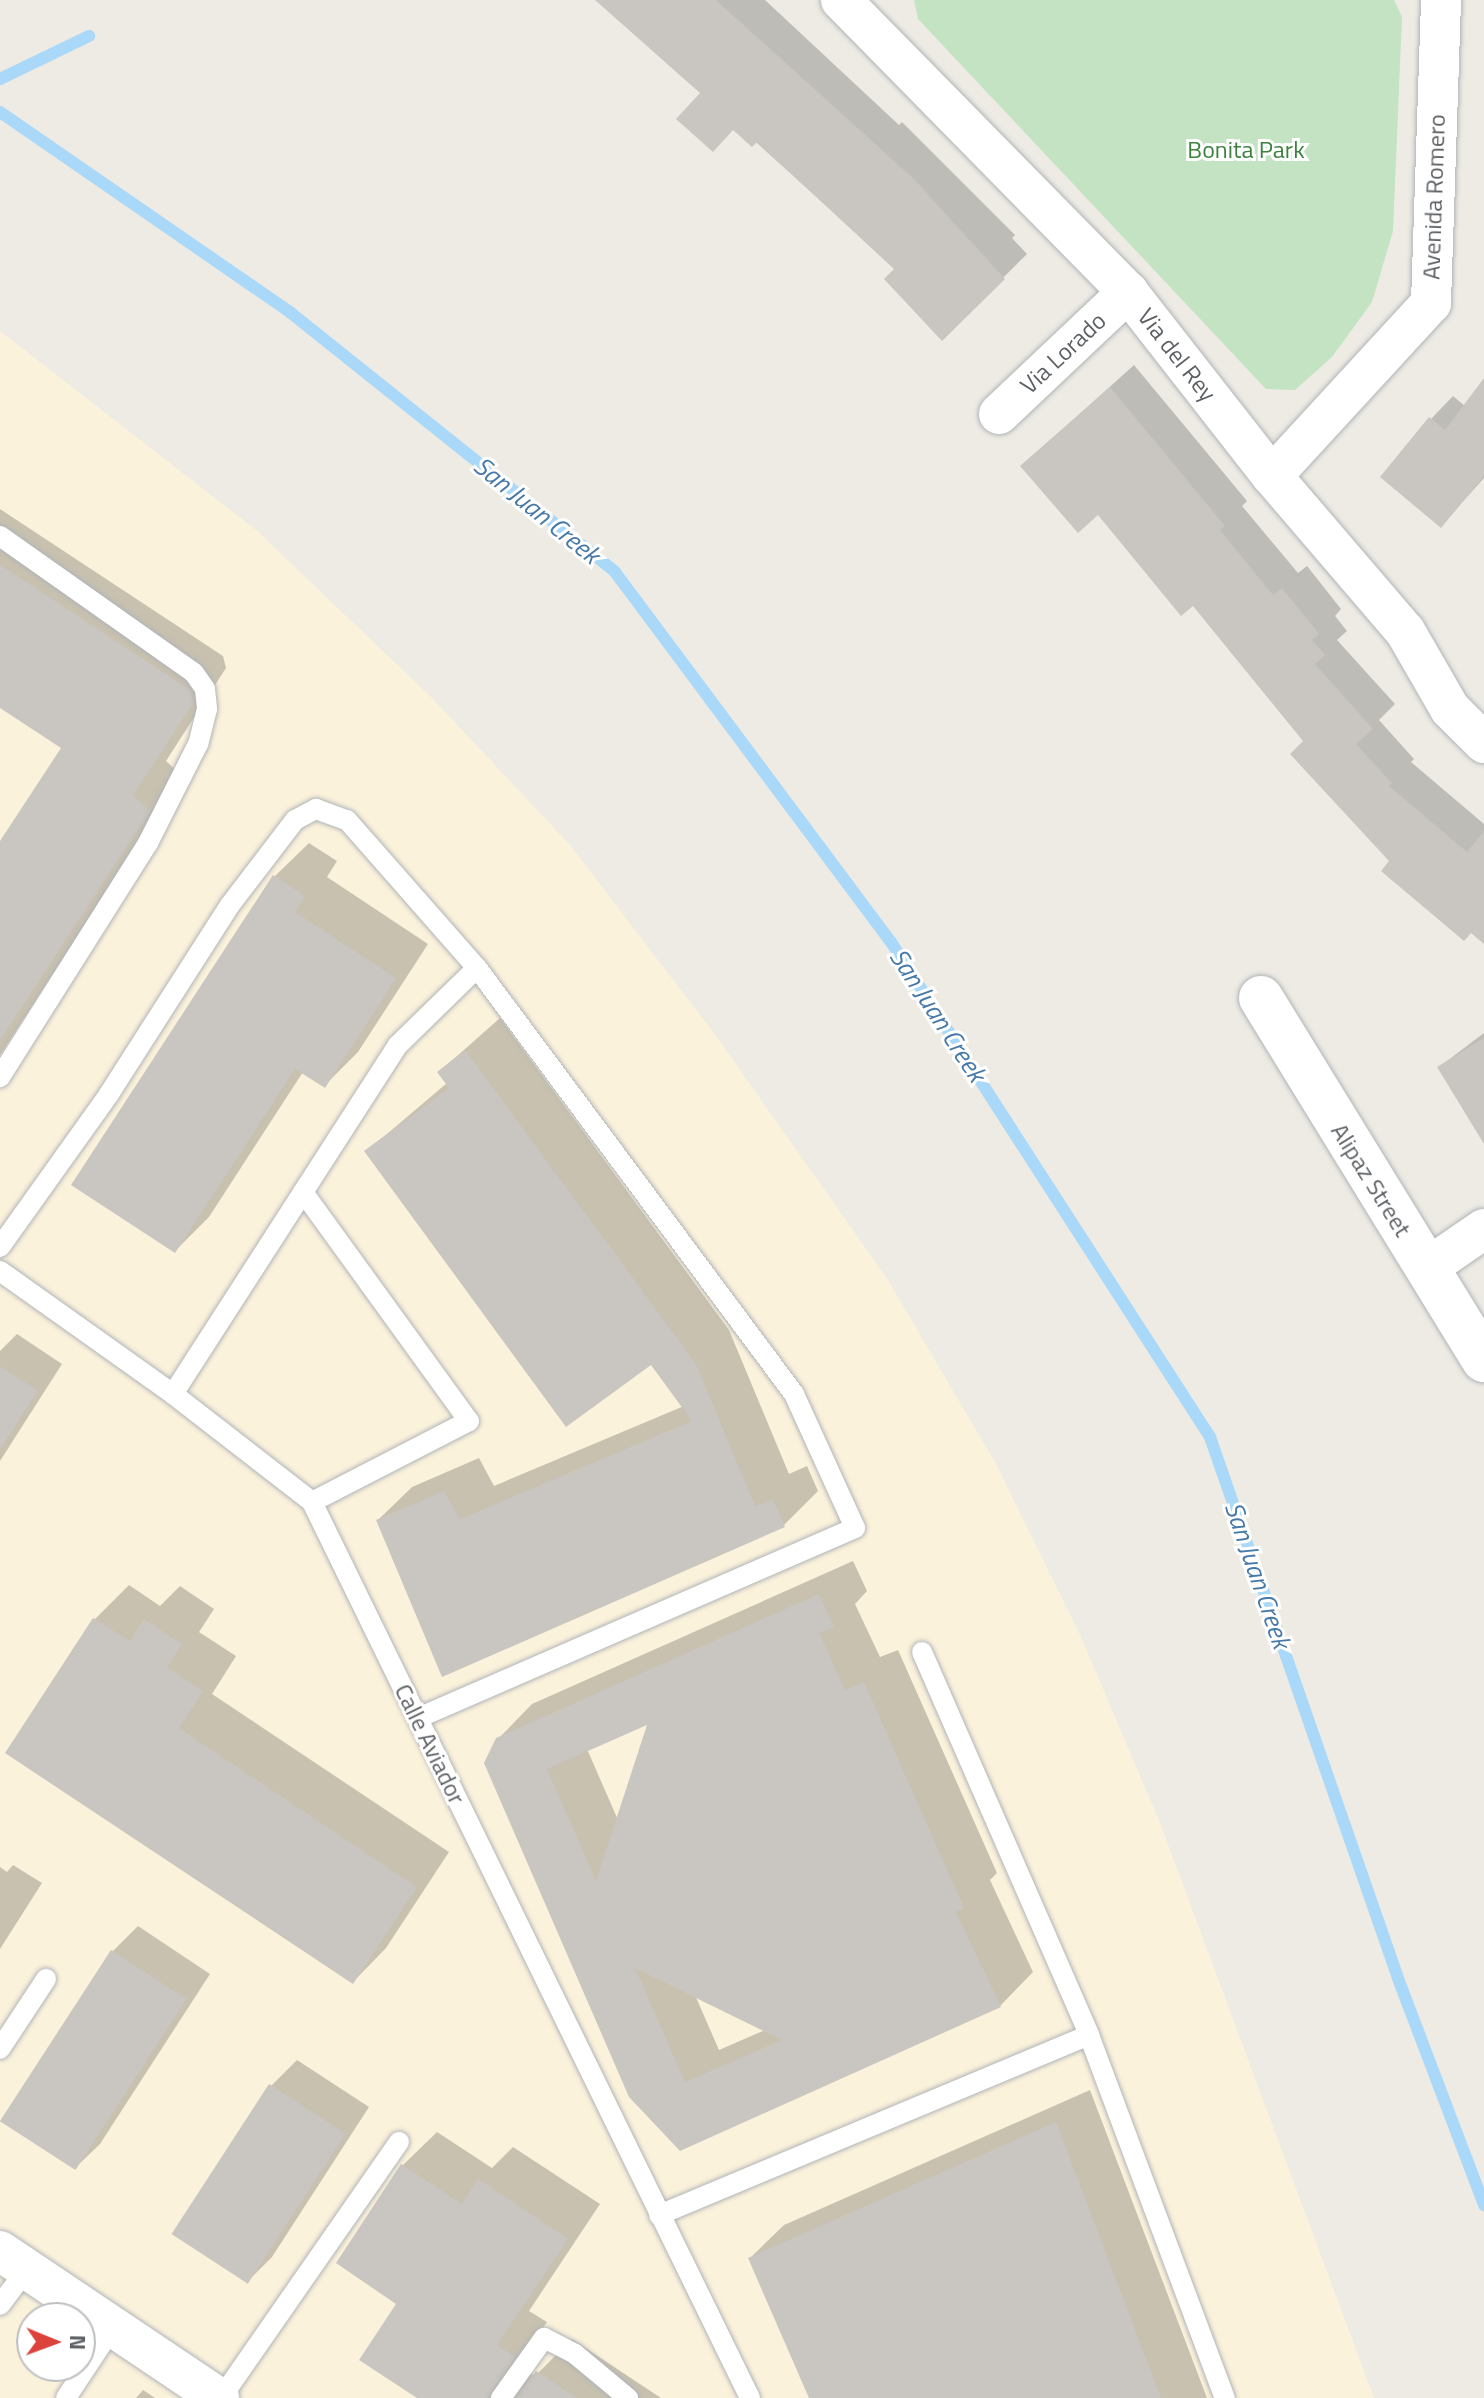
<!DOCTYPE html>
<style>
body{margin:0}
#map{position:relative;width:1484px;height:2398px;overflow:hidden;background:#edebe4;font-family:"Titillium Web",sans-serif}
div>[style]{position:absolute}
[style*='--x']{left:calc(var(--x)*1px);top:calc(var(--y)*1px);width:calc(var(--w)*1px);rotate:calc(var(--a)*1deg)}
.commercial>*{inset:0;background:#fbf2db}
.green>*{inset:0;background:#c3e3c2}
.shadow>*{inset:0;background:#0003}
.stream>*{height:12px;margin:-6px;padding:0 6px;transform-origin:6px;border-radius:6px;background:#a9d8f8}
.building>*{inset:0;background:#c9c5c0;transform-origin:0 0}
.roads{filter:drop-shadow(0 0 2px #b1b4b8) drop-shadow(0 0 2px #b1b4b8)}
.service>*{height:20px;margin:-10px;padding:0 10px;transform-origin:10px;border-radius:10px;background:#fff}
.minor>*{height:40px;margin:-20px;padding:0 20px;transform-origin:20px;border-radius:20px;background:#fff}
.tertiary>*{height:44px;margin:-22px;padding:0 22px;transform-origin:22px;border-radius:22px;background:#fff}
span{translate:-50% -50%;white-space:nowrap;text-align:center;line-height:1.15;-webkit-text-stroke:6px #fff;paint-order:stroke}
.park-label{font-size:24px;color:#3c823d}
.street-label{font-size:24px;color:#5c5f63}
.water-label{font-size:26px;color:#4779a8;font-style:italic}
.north{position:absolute;left:16px;top:2302px;width:80px;height:80px;box-sizing:border-box;background:#fff;border:2px solid #bebfc1;border-radius:50%;rotate:91deg;font-size:22px;font-weight:700;line-height:32px;text-align:center;color:#5c5f63}
.north::after{content:'';display:block;margin:auto;width:28px;height:36px;background:#db433c;clip-path:polygon(50% 0,100% 100%,50% 72%,0 100%)}
</style>
<div id="map">
<div class="commercial">
<div style="clip-path:polygon(evenodd,0 331px,256px 530px,432px 698px,570px 845px,716px 1036px,888px 1280px,996px 1464px,1081px 1637px,1160px 1823px,1374px 2398px,0 2398px,0 331px,32px 2318px,80px 2318px,80px 2366px,32px 2366px,32px 2318px)"></div>
</div>
<div class="green">
<div style="clip-path:polygon(914px 0,1394px 0,1402px 17px,1393px 231px,1372px 302px,1332px 357px,1295px 390px,1266px 389px,918px 19px)"></div>
</div>
<div class="shadow">
<div style="clip-path:polygon(620px 0,765px 0,899px 125px,902px 122px,1015px 235px,1012px 238px,1027px 254px,942px 338px,896px 269px,702px 93px)"></div>
<div style="clip-path:polygon(1134px 365px,1247px 501px,1242px 506px,1298px 573px,1307px 566px,1341px 609px,1335px 616px,1347px 631px,1337px 640px,1395px 704px,1379px 720px,1414px 759px,1411px 762px,1484px 824px,1484px 932px,1391px 861px,1306px 741px,1193px 603px,1098px 512px,1022px 466px)"></div>
<div style="clip-path:polygon(1484px 381px,1484px 478px,1441px 526px,1431px 419px,1453px 396px,1465px 406px)"></div>
<div style="clip-path:polygon(0 509px,223px 656px,226px 668px,166px 761px,182px 776px,0 1055px,0 845px,64px 747px,0 706px)"></div>
<div style="clip-path:polygon(309px 843px,337px 861px,327px 877px,428px 944px,358px 1052px,324px 1086px,303px 1072px,209px 1217px,175px 1251px,275px 876px)"></div>
<div style="clip-path:polygon(500px 1018px,729px 1330px,789px 1474px,807px 1466px,818px 1491px,784px 1525px,378px 1520px,412px 1487px,479px 1458px,494px 1486px,684px 1406px,652px 1362px,367px 1151px,447px 1083px,439px 1072px)"></div>
<div style="clip-path:polygon(1484px 1033px,1484px 1140px,1439px 1067px)"></div>
<div style="clip-path:polygon(17px 1334px,62px 1364px,0 1461px,0 1351px)"></div>
<div style="clip-path:polygon(evenodd,853px 1561px,867px 1591px,855px 1604px,880px 1657px,898px 1650px,997px 1873px,990px 1880px,1033px 1972px,1000px 2006px,680px 2148px,498px 1739px,532px 1704px,853px 1561px,650px 1721px,618px 1820px,587px 1749px,650px 1721px,853px 1561px,695px 1995px,765px 2030px,719px 2050px,695px 1995px)"></div>
<div style="clip-path:polygon(129px 1585px,160px 1606px,180px 1586px,214px 1609px,199px 1632px,236px 1656px,212px 1694px,449px 1852px,386px 1948px,353px 1982px,7px 1752px,95px 1619px)"></div>
<div style="clip-path:polygon(13px 1865px,42px 1883px,0 1949px,0 1867px,7px 1872px)"></div>
<div style="clip-path:polygon(138px 1926px,210px 1974px,100px 2144px,75px 2168px,2px 2121px,113px 1951px)"></div>
<div style="clip-path:polygon(297px 2060px,369px 2107px,272px 2257px,246px 2283px,271px 2086px)"></div>
<div style="clip-path:polygon(1090px 2090px,1207px 2398px,811px 2398px,750px 2258px,784px 2225px)"></div>
<div style="clip-path:polygon(437px 2132px,492px 2168px,513px 2147px,600px 2204px,529px 2311px,547px 2322px,523px 2356px,526px 2375px,537px 2374px,572px 2339px,661px 2398px,420px 2398px,399px 2304px,403px 2165px)"></div>
<div style="clip-path:polygon(143px 2390px,155px 2398px,136px 2398px)"></div>
</div>
<div class="stream">
<div style="--x:0;--y:79;--w:99;--a:-25.8"></div>
<div style="--x:0;--y:112;--w:354;--a:34.6"></div>
<div style="--x:291;--y:313;--w:415;--a:38.6"></div>
<div style="--x:615;--y:572;--w:462;--a:53.3"></div>
<div style="--x:891;--y:942;--w:589;--a:57.2"></div>
<div style="--x:1210;--y:1437;--w:576;--a:70.84"></div>
<div style="--x:1399;--y:1981;--w:240;--a:69.2"></div>
</div>
<div class="building">
<div style="clip-path:polygon(595px 0,716px 0,914px 179px,1005px 279px,942px 341px,884px 279px,894px 269px,757px 142px,752px 147px,733px 130px,713px 152px,676px 119px,700px 93px)"></div>
<div style="clip-path:polygon(1484px 378px,1484px 476px,1441px 528px,1380px 477px,1429px 417px,1445px 430px)"></div>
<div style="clip-path:polygon(1110px 387px,1225px 526px,1220px 530px,1273px 595px,1282px 588px,1319px 634px,1312px 640px,1325px 655px,1315px 664px,1373px 729px,1356px 744px,1392px 783px,1389px 786px,1467px 852px,1484px 831px,1484px 944px,1471px 933px,1464px 941px,1381px 871px,1389px 861px,1290px 754px,1303px 741px,1193px 606px,1181px 616px,1098px 515px,1078px 533px,1020px 466px)"></div>
<div style="clip-path:polygon(0 565px,190px 690px,193px 703px,133px 795px,150px 811px,0 1040px,0 841px,61px 748px,0 708px)"></div>
<div style="clip-path:polygon(273px 875px,305px 896px,295px 912px,396px 978px,325px 1088px,295px 1069px,175px 1253px,71px 1185px)"></div>
<div style="clip-path:polygon(1484px 1038px,1484px 1144px,1437px 1067px)"></div>
<div style="clip-path:polygon(465px 1050px,696px 1364px,755px 1506px,773px 1499px,785px 1527px,442px 1677px,376px 1520px,444px 1491px,460px 1519px,692px 1421px,651px 1365px,566px 1427px,364px 1151px,449px 1088px,437px 1072px)"></div>
<div style="clip-path:polygon(0 1366px,38px 1391px,0 1449px)"></div>
<div style="clip-path:polygon(evenodd,819px 1594px,834px 1627px,819px 1633px,845px 1690px,864px 1682px,964px 1908px,956px 1912px,1001px 2007px,680px 2151px,629px 2097px,484px 1763px,496px 1738px,819px 1594px,647px 1725px,596px 1881px,547px 1769px,647px 1725px,819px 1594px,635px 1968px,782px 2040px,685px 2082px,635px 1968px)"></div>
<div style="clip-path:polygon(93px 1618px,130px 1641px,144px 1619px,182px 1644px,167px 1667px,203px 1691px,179px 1728px,417px 1887px,353px 1984px,5px 1753px)"></div>
<div style="left:111px;top:1950px;width:90px;height:204px;rotate:33deg"></div>
<div style="left:269px;top:2084px;width:91px;height:179px;rotate:33deg"></div>
<div style="clip-path:polygon(1056px 2122px,1161px 2398px,809px 2398px,748px 2258px)"></div>
<div style="clip-path:polygon(401px 2164px,462px 2204px,478px 2179px,568px 2239px,497px 2345px,515px 2357px,488px 2398px,417px 2398px,359px 2360px,396px 2304px,336px 2263px)"></div>
<div style="clip-path:polygon(536px 2371px,577px 2398px,517px 2398px)"></div>
</div>
<div class="roads">
<div class="service">
<div style="--x:0;--y:536;--w:237;--a:35.2"></div>
<div style="--x:194;--y:673;--w:19;--a:55"></div>
<div style="--x:205;--y:689;--w:20;--a:84"></div>
<div style="--x:207;--y:709;--w:36;--a:104"></div>
<div style="--x:198;--y:744;--w:111;--a:116.8"></div>
<div style="--x:148;--y:843;--w:277;--a:122.3"></div>
<div style="--x:303;--y:1192;--w:283;--a:54.1"></div>
<div style="--x:469;--y:1421;--w:177;--a:152.7"></div>
<div style="--x:312;--y:1502;--w:997;--a:63.95"></div>
<div style="--x:0;--y:1247;--w:188;--a:-54.5"></div>
<div style="--x:109;--y:1094;--w:224;--a:-57.4"></div>
<div style="--x:230;--y:905;--w:107;--a:-52.6"></div>
<div style="--x:295;--y:820;--w:24;--a:-28"></div>
<div style="--x:316;--y:809;--w:33;--a:20"></div>
<div style="--x:347;--y:820;--w:197;--a:48.7"></div>
<div style="--x:0;--y:1271;--w:212;--a:35.4"></div>
<div style="--x:173;--y:1394;--w:176;--a:37.8"></div>
<div style="--x:173;--y:1394;--w:415;--a:-57.2"></div>
<div style="--x:398;--y:1045;--w:110;--a:-44.3"></div>
<div style="--x:477;--y:968;--w:531;--a:53.35"></div>
<div style="--x:794;--y:1394;--w:147;--a:65.5"></div>
<div style="--x:855;--y:1528;--w:477;--a:156.5"></div>
<div style="--x:922;--y:1652;--w:418;--a:66.4"></div>
<div style="--x:0;--y:2049;--w:84;--a:-56.7"></div>
<div style="--x:659;--y:2215;--w:466;--a:-22.7"></div>
<div style="--x:1089;--y:2035;--w:388;--a:69.5"></div>
<div style="--x:0;--y:2305;--w:45;--a:-53.1"></div>
<div style="--x:66;--y:2398;--w:85;--a:-56.5"></div>
<div style="--x:221;--y:2398;--w:312;--a:-55.2"></div>
<div style="--x:501;--y:2398;--w:74;--a:-54.4"></div>
<div style="--x:544;--y:2338;--w:35;--a:27"></div>
<div style="--x:575;--y:2354;--w:69;--a:39.7"></div>
</div>
<div class="minor">
<div style="--x:841;--y:0;--w:409;--a:45.5"></div>
<div style="--x:1128;--y:292;--w:234;--a:52"></div>
<div style="--x:1272;--y:476;--w:204;--a:49.4"></div>
<div style="--x:1405;--y:631;--w:90;--a:60"></div>
<div style="--x:1450;--y:709;--w:48;--a:45"></div>
<div style="--x:999;--y:414;--w:178;--a:-43.4"></div>
<div style="--x:1272;--y:476;--w:235;--a:-47.4"></div>
<div style="--x:1431;--y:303;--w:303;--a:-88.1"></div>
<div style="--x:1427;--y:1268;--w:69;--a:-34.4"></div>
<div style="--x:0;--y:2251;--w:264;--a:33.9"></div>
</div>
<div class="tertiary">
<div style="--x:1261;--y:998;--w:425;--a:58.4"></div>
</div>
</div>
<div class="park-label">
<span style="left:1246px;top:150px">Bonita Park</span>
</div>
<div class="street-label">
<span style="left:1434px;top:197px;rotate:-88deg">Avenida Romero</span>
<span style="left:1063px;top:353px;rotate:-43deg">Via Lorado</span>
<span style="left:1177px;top:355px;rotate:52deg">Via del Rey</span>
<span style="left:1371px;top:1180px;rotate:58deg">Alipaz Street</span>
<span style="left:430px;top:1744px;rotate:64deg">Calle Aviador</span>
</div>
<div class="water-label">
<span style="left:537px;top:510px;rotate:39deg">San Juan Creek</span>
<span style="left:938px;top:1015px;rotate:57deg">San Juan Creek</span>
<span style="left:1258px;top:1575px;rotate:71deg">San Juan Creek</span>
</div>
<div class="north">N</div>
</div>
